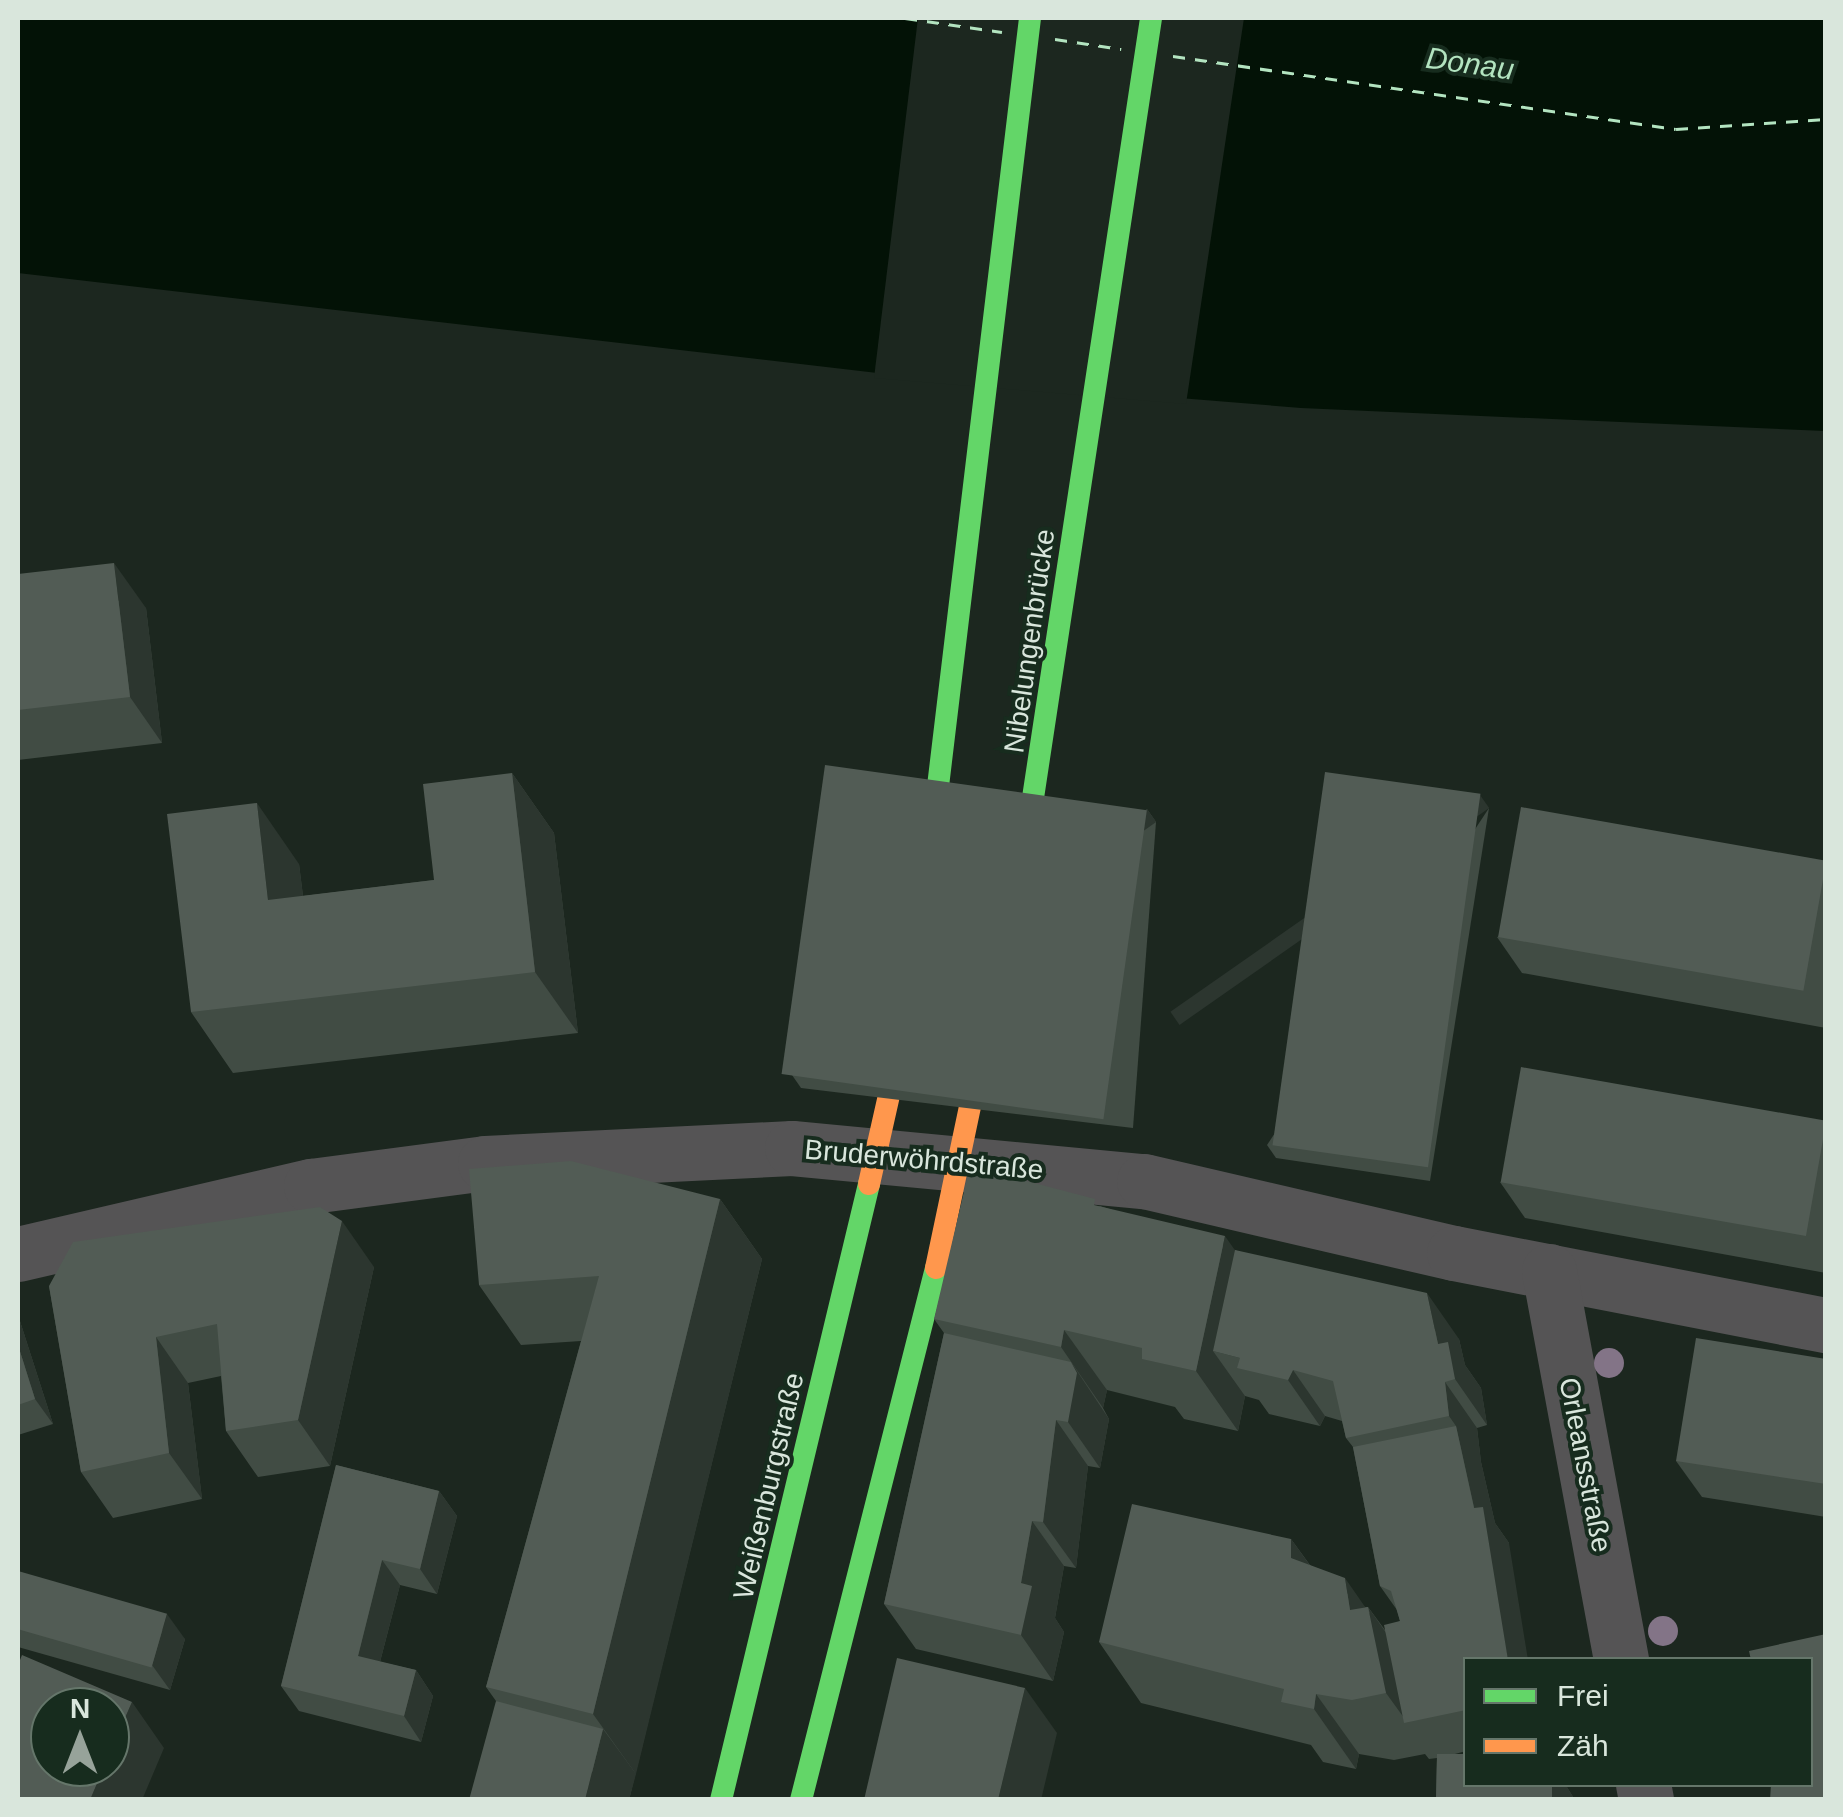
<!DOCTYPE html>
<meta charset="utf-8">
<style>
body{margin:0}
#map{position:relative;width:1843px;height:1817px;overflow:hidden;background:#1c271f;font-family:Arial,sans-serif}
div>[style]{position:absolute}
[style*='--x']{left:calc(var(--x)*1px);top:calc(var(--y)*1px);width:calc(var(--w)*1px);rotate:calc(var(--a)*1deg)}
.water>*{inset:0;background:#031206}
.pier>*{inset:0;background:#1c271f}
.ferry>*{height:2.5px;margin-top:-1.25px;transform-origin:0;background:repeating-linear-gradient(90deg,#b3e4c0 0 12px,transparent 0 22px)}
.street>*{height:55px;margin:-27.5px;padding:0 27.5px;transform-origin:27.5px;border-radius:27.5px;background:#555455}
.fast>*{height:22px;margin:-11px;padding:0 11px;transform-origin:11px;border-radius:11px;background:#63d668}
.slow-bridge>*{height:22px;margin:-11px;padding:0 11px;transform-origin:11px;border-radius:11px;background:#ff974d}
.trees>*{width:30px;height:30px;margin:-15px;border-radius:50%;background:#837487}
.wall>*{inset:0;background:#414c44}
.shaded-wall>*{inset:0;background:#2c362f;transform-origin:0 0}
.building>*{inset:0;background:#525c55;transform-origin:0 0}
span{translate:-50% -50%;white-space:nowrap;text-align:center;line-height:1.15;-webkit-text-stroke:8px #172c1e;paint-order:stroke}
.street-label{font-size:28px;color:#d9e6dc}
.water-label{font-size:30px;color:#b3e4c0;font-style:italic}
.frame{position:absolute;inset:0;border:20px solid #d9e6dc;pointer-events:none}
.legend{position:absolute;left:1463px;top:1657px;width:350px;height:130px;box-sizing:border-box;background:#172c1e;border:2px solid #65766a;margin:0;padding:12px 18px;list-style:none;font-size:30px;color:#d9e6dc}
.legend li{display:flex;align-items:center;gap:20px;height:50px}
.legend b{width:50px;border:2px solid #65766a}
.north{position:absolute;left:30px;top:1687px;width:100px;height:100px;box-sizing:border-box;background:#172c1e;border:2px solid #65766a;border-radius:50%;rotate:0deg;font-size:28px;font-weight:700;line-height:40px;text-align:center;color:#d9e6dc}
.north::after{content:'';display:block;margin:auto;width:35px;height:45px;background:#97a39a;clip-path:polygon(50% 0,100% 100%,50% 72%,0 100%)}
</style>
<div id="map">
<div class="water">
<div style="clip-path:polygon(18px 18px,1825px 18px,1825px 431px,1301px 408px,886px 374px,18px 273px)"></div>
</div>
<div class="pier">
<div style="clip-path:polygon(918px 18px,1244px 18px,1186px 404px,874px 378px)"></div>
</div>
<div class="ferry">
<div style="--x:905;--y:18;--w:98;--a:8.2"></div>
<div style="--x:1055;--y:39;--w:67;--a:8.6"></div>
<div style="--x:1173;--y:56;--w:508;--a:8.26"></div>
<div style="--x:1676;--y:129;--w:150;--a:-3.8"></div>
</div>
<div class="street">
<div style="--x:18;--y:1254;--w:301;--a:-13.1"></div>
<div style="--x:311;--y:1186;--w:176;--a:-7.5"></div>
<div style="--x:485;--y:1163;--w:307;--a:-2.8"></div>
<div style="--x:792;--y:1148;--w:354;--a:5.4"></div>
<div style="--x:1144;--y:1181;--w:318;--a:13.1"></div>
<div style="--x:1454;--y:1253;--w:379;--a:11"></div>
<div style="--x:1549;--y:1271;--w:396;--a:79.5"></div>
<div style="--x:1643;--y:1784;--w:16;--a:79"></div>
</div>
<div class="fast">
<div style="--x:1026;--y:844;--w:835;--a:-81.39"></div>
<div style="--x:930;--y:853;--w:841;--a:-83.17"></div>
<div style="--x:721;--y:1800;--w:634;--a:-76.49"></div>
<div style="--x:801;--y:1800;--w:549;--a:-75.76"></div>
</div>
<div class="slow-bridge">
<div style="--x:869;--y:1184;--w:146;--a:-77.3"></div>
<div style="--x:936;--y:1268;--w:237;--a:-78.1"></div>
</div>
<div class="trees">
<div style="left:1609px;top:1363px"></div>
<div style="left:1663px;top:1631px"></div>
</div>
<div class="wall">
<div style="clip-path:polygon(18px 574px,146px 608px,162px 743px,18px 760px)"></div>
<div style="clip-path:polygon(512px 773px,554px 833px,578px 1033px,233px 1073px,191px 1012px,299px 864px,303px 896px,434px 880px)"></div>
<div style="clip-path:polygon(1489px 808px,1430px 1181px,1276px 1158px,1267px 1145px)"></div>
<div style="clip-path:polygon(1147px 809px,1156px 822px,1133px 1128px,801px 1088px,792px 1075px)"></div>
<div style="clip-path:polygon(1826px 862px,1826px 1028px,1522px 973px,1497px 937px)"></div>
<div style="clip-path:polygon(1826px 1123px,1826px 1273px,1525px 1218px,1500px 1182px)"></div>
<div style="clip-path:polygon(720px 1199px,762px 1259px,629px 1800px,496px 1701px,486px 1687px,581px 1341px,521px 1345px,479px 1285px)"></div>
<div style="clip-path:polygon(1100px 1206px,1235px 1250px,1459px 1339px,1465px 1365px,1481px 1388px,1487px 1425px,1477px 1428px,1481px 1462px,1495px 1523px,1509px 1543px,1466px 1660px,1466px 1751px,1455px 1754px,1466px 1784px,1565px 1784px,1575px 1800px,1436px 1800px,1437px 1758px,1429px 1759px,1425px 1754px,1394px 1760px,1359px 1754px,1356px 1769px,1323px 1762px,1311px 1745px,1141px 1703px,1099px 1642px,1291px 1539px,1310px 1565px,1365px 1607px,1368px 1607px,1385px 1630px,1400px 1621px,1397px 1610px,1380px 1586px,1353px 1447px,1346px 1438px,1342px 1421px,1325px 1416px,1320px 1426px,1269px 1414px,1259px 1400px,1245px 1396px,1238px 1431px,1184px 1419px,1175px 1407px,1107px 1390px,1103px 1408px,1109px 1419px,1100px 1468px,1088px 1466px,1076px 1568px,1064px 1566px,1055px 1618px,1064px 1632px,1053px 1681px,916px 1649px,884px 1604px,944px 1333px,934px 1319px)"></div>
<div style="clip-path:polygon(374px 1267px,330px 1466px,258px 1477px,226px 1431px,221px 1376px,188px 1383px,202px 1499px,113px 1518px,81px 1472px,49px 1286px)"></div>
<div style="clip-path:polygon(18px 1315px,53px 1424px,18px 1435px)"></div>
<div style="clip-path:polygon(1826px 1359px,1826px 1517px,1702px 1497px,1676px 1461px)"></div>
<div style="clip-path:polygon(336px 1465px,439px 1491px,457px 1516px,437px 1594px,400px 1585px,380px 1662px,416px 1670px,433px 1696px,421px 1742px,299px 1711px,281px 1686px)"></div>
<div style="clip-path:polygon(18px 1571px,185px 1639px,170px 1690px,18px 1647px)"></div>
</div>
<div class="shaded-wall">
<div style="clip-path:polygon(114px 563px,146px 608px,162px 743px,130px 697px)"></div>
<div style="clip-path:polygon(512px 773px,554px 833px,578px 1033px,535px 972px)"></div>
<div style="left:1480px;top:795px;width:16px;height:378px;rotate:55deg"></div>
<div style="clip-path:polygon(257px 803px,299px 864px,311px 960px,268px 900px)"></div>
<div style="left:1147px;top:809px;width:16px;height:307px;rotate:55deg"></div>
<div style="clip-path:polygon(720px 1199px,762px 1259px,636px 1774px,593px 1714px)"></div>
<div style="clip-path:polygon(342px 1221px,374px 1267px,330px 1466px,298px 1420px)"></div>
<div style="clip-path:polygon(1225px 1236px,1267px 1296px,1240px 1358px,1213px 1351px,1245px 1396px,1238px 1431px,1196px 1371px)"></div>
<div style="clip-path:polygon(1427px 1293px,1459px 1339px,1465px 1365px,1481px 1388px,1487px 1425px,1455px 1379px,1438px 1344px)"></div>
<div style="clip-path:polygon(18px 1315px,53px 1424px,35px 1399px,18px 1345px)"></div>
<div style="clip-path:polygon(1064px 1330px,1107px 1390px,1103px 1408px,1061px 1347px)"></div>
<div style="clip-path:polygon(156px 1337px,188px 1383px,202px 1499px,169px 1453px)"></div>
<div style="clip-path:polygon(1071px 1362px,1109px 1419px,1100px 1468px,1068px 1422px)"></div>
<div style="clip-path:polygon(1293px 1370px,1325px 1416px,1320px 1426px,1288px 1380px)"></div>
<div style="clip-path:polygon(1445px 1382px,1477px 1428px,1481px 1462px,1495px 1523px,1509px 1543px,1528px 1660px,1508px 1660px,1456px 1426px,1449px 1416px)"></div>
<div style="clip-path:polygon(1056px 1420px,1088px 1466px,1076px 1568px,1043px 1522px)"></div>
<div style="clip-path:polygon(439px 1491px,457px 1516px,437px 1594px,420px 1569px)"></div>
<div style="clip-path:polygon(1032px 1521px,1064px 1566px,1055px 1618px,1064px 1632px,1053px 1681px,1021px 1635px,1021px 1583px)"></div>
<div style="clip-path:polygon(1291px 1539px,1334px 1599px,1291px 1558px)"></div>
<div style="clip-path:polygon(382px 1560px,400px 1585px,375px 1681px,358px 1656px)"></div>
<div style="clip-path:polygon(1345px 1578px,1370px 1614px,1368px 1607px,1410px 1667px,1407px 1722px,1386px 1693px,1350px 1610px)"></div>
<div style="clip-path:polygon(167px 1614px,185px 1639px,170px 1690px,152px 1665px)"></div>
<div style="clip-path:polygon(416px 1670px,433px 1696px,421px 1742px,404px 1716px)"></div>
<div style="clip-path:polygon(1025px 1688px,1057px 1733px,1041px 1800px,998px 1800px)"></div>
<div style="clip-path:polygon(1316px 1694px,1359px 1754px,1356px 1769px,1314px 1709px)"></div>
<div style="clip-path:polygon(132px 1702px,164px 1748px,142px 1800px,90px 1800px,104px 1767px,110px 1767px,110px 1752px)"></div>
<div style="clip-path:polygon(603px 1729px,636px 1774px,629px 1800px,585px 1800px)"></div>
<div style="clip-path:polygon(1552px 1784px,1565px 1784px,1575px 1800px,1552px 1800px)"></div>
</div>
<div class="building">
<div style="clip-path:polygon(114px 563px,130px 697px,18px 710px,18px 574px)"></div>
<div style="left:825px;top:765px;width:325px;height:312px;rotate:8deg"></div>
<div style="left:1325px;top:772px;width:157px;height:377px;rotate:8deg"></div>
<div style="clip-path:polygon(512px 773px,535px 972px,191px 1012px,167px 814px,257px 803px,268px 900px,434px 880px,423px 784px)"></div>
<div style="left:1521px;top:807px;width:310px;height:132px;rotate:10deg"></div>
<div style="left:1521px;top:1067px;width:310px;height:117px;rotate:10deg"></div>
<div style="clip-path:polygon(571px 1161px,720px 1199px,593px 1714px,486px 1687px,599px 1276px,479px 1285px,469px 1169px)"></div>
<div style="clip-path:polygon(970px 1166px,1095px 1199px,1094px 1205px,1225px 1236px,1196px 1371px,1142px 1359px,1142px 1348px,1064px 1330px,1061px 1347px,934px 1319px)"></div>
<div style="clip-path:polygon(320px 1207px,342px 1221px,298px 1420px,226px 1431px,217px 1324px,156px 1337px,169px 1453px,81px 1472px,49px 1286px,73px 1242px)"></div>
<div style="clip-path:polygon(1235px 1250px,1427px 1293px,1438px 1344px,1448px 1342px,1455px 1379px,1445px 1382px,1449px 1416px,1346px 1438px,1333px 1381px,1293px 1370px,1288px 1380px,1237px 1368px,1240px 1358px,1213px 1351px)"></div>
<div style="clip-path:polygon(944px 1333px,1071px 1362px,1077px 1373px,1068px 1422px,1056px 1420px,1043px 1522px,1032px 1521px,1021px 1583px,1032px 1586px,1021px 1635px,884px 1604px)"></div>
<div style="clip-path:polygon(1696px 1338px,1826px 1359px,1826px 1484px,1676px 1461px)"></div>
<div style="clip-path:polygon(18px 1345px,35px 1399px,18px 1405px)"></div>
<div style="clip-path:polygon(1456px 1426px,1474px 1508px,1483px 1507px,1508px 1660px,1466px 1660px,1466px 1710px,1404px 1723px,1384px 1625px,1400px 1621px,1391px 1591px,1380px 1586px,1353px 1447px)"></div>
<div style="clip-path:polygon(336px 1465px,439px 1491px,420px 1569px,382px 1560px,358px 1656px,416px 1670px,404px 1716px,281px 1686px)"></div>
<div style="clip-path:polygon(1132px 1504px,1291px 1539px,1291px 1558px,1345px 1578px,1350px 1610px,1368px 1607px,1386px 1693px,1352px 1700px,1316px 1694px,1314px 1709px,1281px 1702px,1284px 1689px,1099px 1642px)"></div>
<div style="left:18px;top:1571px;width:155px;height:56px;rotate:16deg"></div>
<div style="clip-path:polygon(1826px 1634px,1826px 1800px,1770px 1800px,1771px 1784px,1810px 1784px,1810px 1660px,1751px 1660px,1749px 1651px)"></div>
<div style="clip-path:polygon(22px 1655px,132px 1702px,110px 1752px,110px 1707px,50px 1707px,50px 1767px,104px 1767px,90px 1800px,18px 1800px,18px 1665px)"></div>
<div style="clip-path:polygon(897px 1658px,1025px 1688px,998px 1800px,864px 1800px)"></div>
<div style="clip-path:polygon(496px 1701px,603px 1729px,585px 1800px,469px 1800px)"></div>
<div style="clip-path:polygon(1437px 1754px,1466px 1754px,1466px 1784px,1552px 1784px,1552px 1800px,1436px 1800px)"></div>
</div>
<div class="street-label">
<span style="left:1030px;top:641px;rotate:-82deg">Nibelungenbrücke</span>
<span style="left:924px;top:1160px;rotate:5deg">Bruderwöhrdstraße</span>
<span style="left:1585px;top:1465px;rotate:79deg">Orleansstraße</span>
<span style="left:769px;top:1486px;rotate:-77deg">Weißenburgstraße</span>
</div>
<div class="water-label">
<span style="left:1470px;top:64px;rotate:8deg">Donau</span>
</div>
<div class="frame"></div>
<ul class="legend">
<li><b style="height:12px;background:#63d668"></b>Frei</li>
<li><b style="height:12px;background:#ff974d"></b>Zäh</li>
</ul>
<div class="north">N</div>
</div>
